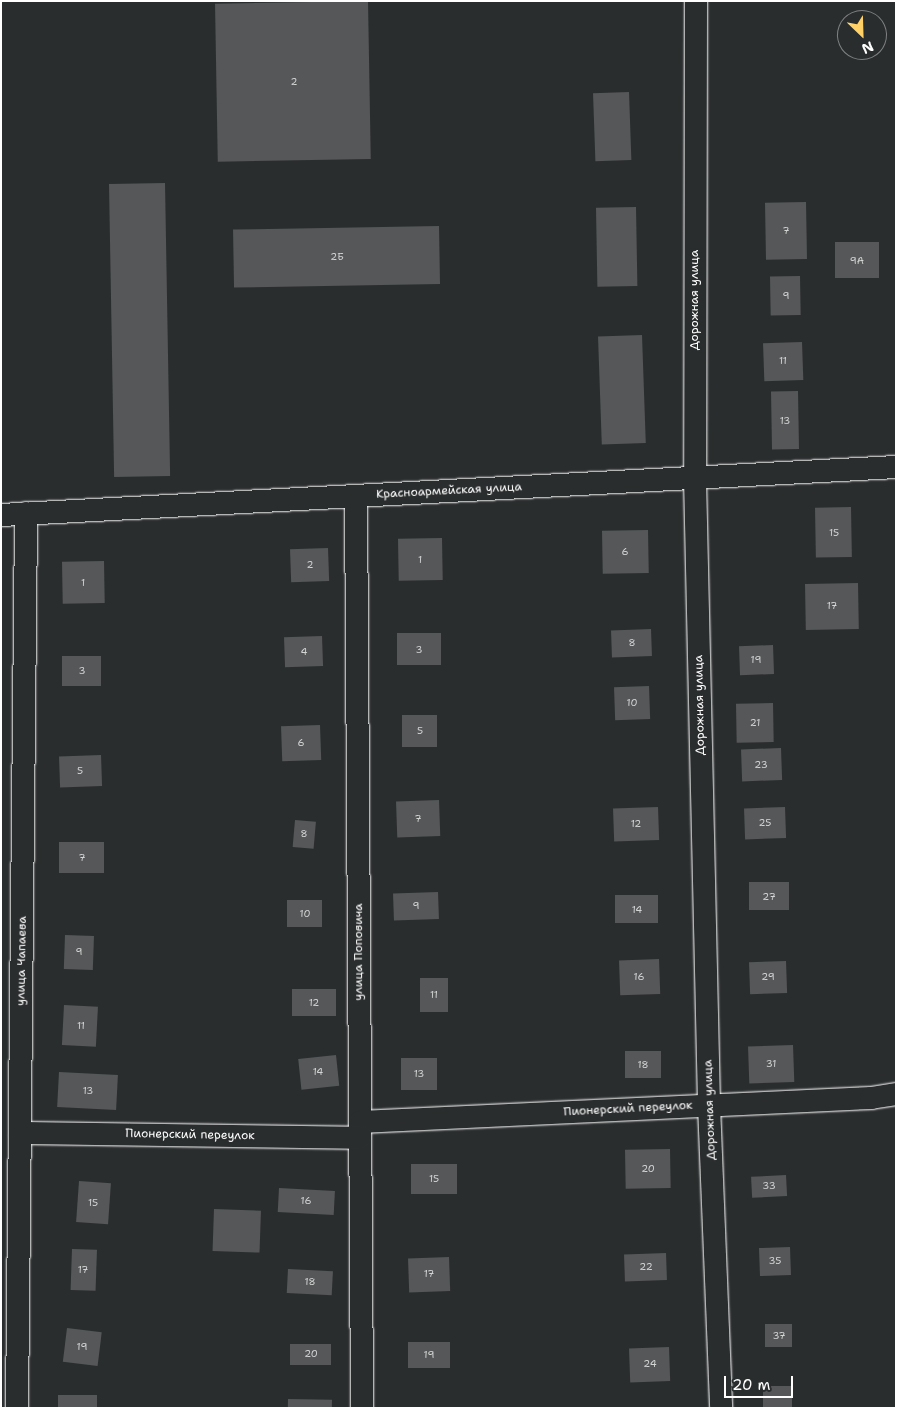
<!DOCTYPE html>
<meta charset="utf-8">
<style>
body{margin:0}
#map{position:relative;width:897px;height:1409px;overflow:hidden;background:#2a2d2e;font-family:"Shantell Sans",sans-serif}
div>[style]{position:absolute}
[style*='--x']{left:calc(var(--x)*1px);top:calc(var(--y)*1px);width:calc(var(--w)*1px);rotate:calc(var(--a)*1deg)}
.building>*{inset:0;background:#555758;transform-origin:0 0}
.roads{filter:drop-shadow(0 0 1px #fff) drop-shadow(0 0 1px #fff)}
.street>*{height:22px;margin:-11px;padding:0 11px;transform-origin:11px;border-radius:11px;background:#2a2d2e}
span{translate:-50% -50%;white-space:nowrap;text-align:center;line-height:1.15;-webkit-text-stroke:4px #2a2d2e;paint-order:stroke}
.number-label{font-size:10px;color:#d4d5d5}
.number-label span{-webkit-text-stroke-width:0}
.street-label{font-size:12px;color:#fff}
.frame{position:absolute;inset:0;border:2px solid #fff;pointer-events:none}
.north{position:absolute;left:837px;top:10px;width:50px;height:50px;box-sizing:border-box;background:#2a2d2e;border:1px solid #7f8182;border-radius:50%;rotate:156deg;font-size:14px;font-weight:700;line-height:20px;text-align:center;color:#fff}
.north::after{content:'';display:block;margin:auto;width:18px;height:22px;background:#ffd166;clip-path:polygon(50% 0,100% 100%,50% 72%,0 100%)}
.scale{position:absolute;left:724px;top:1376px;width:69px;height:22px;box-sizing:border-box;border:2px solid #fff;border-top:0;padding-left:6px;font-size:15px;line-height:18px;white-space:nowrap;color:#fff;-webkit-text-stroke:4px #2a2d2e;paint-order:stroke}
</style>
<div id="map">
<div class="building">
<div style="left:368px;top:1px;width:158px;height:153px;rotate:89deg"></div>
<div style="left:629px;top:92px;width:68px;height:36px;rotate:88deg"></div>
<div style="left:165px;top:183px;width:293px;height:56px;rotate:89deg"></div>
<div style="left:806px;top:202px;width:57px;height:41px;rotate:89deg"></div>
<div style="left:636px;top:207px;width:79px;height:40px;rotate:89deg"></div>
<div style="left:439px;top:226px;width:58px;height:206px;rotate:89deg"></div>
<div style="left:879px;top:242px;width:36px;height:44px;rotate:90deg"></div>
<div style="left:800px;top:276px;width:39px;height:30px;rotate:89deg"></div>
<div style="left:642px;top:335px;width:108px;height:44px;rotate:88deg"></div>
<div style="left:802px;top:342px;width:38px;height:39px;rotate:88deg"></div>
<div style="left:798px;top:391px;width:58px;height:27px;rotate:89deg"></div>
<div style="left:851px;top:507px;width:50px;height:36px;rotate:89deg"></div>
<div style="left:648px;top:530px;width:43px;height:46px;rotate:89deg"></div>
<div style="left:442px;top:538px;width:42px;height:44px;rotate:89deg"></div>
<div style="left:328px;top:548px;width:33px;height:38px;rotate:88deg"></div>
<div style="left:104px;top:561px;width:42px;height:42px;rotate:89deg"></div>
<div style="left:858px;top:583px;width:46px;height:53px;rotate:89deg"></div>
<div style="left:651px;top:629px;width:27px;height:40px;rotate:88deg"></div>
<div style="left:441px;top:633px;width:32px;height:44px;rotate:90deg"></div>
<div style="left:322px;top:636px;width:30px;height:38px;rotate:88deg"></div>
<div style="left:773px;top:645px;width:29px;height:34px;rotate:88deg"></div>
<div style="left:62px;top:656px;width:39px;height:30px"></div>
<div style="left:649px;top:686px;width:33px;height:35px;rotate:88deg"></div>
<div style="left:773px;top:703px;width:39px;height:37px;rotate:89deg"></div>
<div style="left:402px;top:715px;width:35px;height:32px"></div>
<div style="left:320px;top:725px;width:35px;height:39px;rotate:88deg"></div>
<div style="left:781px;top:748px;width:32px;height:40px;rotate:88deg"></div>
<div style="left:101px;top:755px;width:31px;height:42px;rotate:88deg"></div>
<div style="left:439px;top:800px;width:36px;height:43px;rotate:88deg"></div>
<div style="left:658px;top:807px;width:33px;height:45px;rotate:88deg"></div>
<div style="left:785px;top:807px;width:31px;height:41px;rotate:88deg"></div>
<div style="left:295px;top:820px;width:21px;height:27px;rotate:5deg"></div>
<div style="left:104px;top:842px;width:31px;height:45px;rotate:90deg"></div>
<div style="left:789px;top:882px;width:28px;height:40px;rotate:90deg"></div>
<div style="left:438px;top:892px;width:27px;height:45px;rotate:88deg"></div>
<div style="left:658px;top:895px;width:28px;height:43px;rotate:90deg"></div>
<div style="left:287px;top:900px;width:35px;height:27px"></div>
<div style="left:65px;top:935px;width:29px;height:34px;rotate:2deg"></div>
<div style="left:659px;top:959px;width:35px;height:40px;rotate:88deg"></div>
<div style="left:786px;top:961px;width:32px;height:37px;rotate:88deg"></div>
<div style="left:448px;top:978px;width:34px;height:28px;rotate:90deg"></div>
<div style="left:336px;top:989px;width:27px;height:44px;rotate:90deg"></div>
<div style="left:64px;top:1005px;width:34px;height:40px;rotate:3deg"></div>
<div style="left:793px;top:1045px;width:37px;height:45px;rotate:88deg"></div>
<div style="left:661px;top:1051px;width:27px;height:36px;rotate:90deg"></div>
<div style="left:336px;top:1055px;width:31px;height:38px;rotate:84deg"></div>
<div style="left:401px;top:1058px;width:36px;height:32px"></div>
<div style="left:59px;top:1072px;width:59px;height:35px;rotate:3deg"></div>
<div style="left:670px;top:1149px;width:39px;height:45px;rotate:89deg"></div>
<div style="left:457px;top:1164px;width:30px;height:46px;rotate:90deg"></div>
<div style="left:786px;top:1175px;width:21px;height:35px;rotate:87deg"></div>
<div style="left:79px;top:1181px;width:32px;height:41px;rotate:4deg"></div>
<div style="left:279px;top:1188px;width:56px;height:24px;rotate:3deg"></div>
<div style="left:214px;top:1209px;width:47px;height:42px;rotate:2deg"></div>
<div style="left:790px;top:1247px;width:28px;height:31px;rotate:88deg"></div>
<div style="left:72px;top:1249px;width:25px;height:41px;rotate:2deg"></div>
<div style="left:666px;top:1253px;width:27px;height:42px;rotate:88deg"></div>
<div style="left:449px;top:1257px;width:34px;height:41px;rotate:88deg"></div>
<div style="left:288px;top:1269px;width:45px;height:24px;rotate:3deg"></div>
<div style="left:792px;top:1324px;width:23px;height:27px;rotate:90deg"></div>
<div style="left:67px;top:1328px;width:35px;height:34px;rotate:7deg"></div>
<div style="left:450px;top:1342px;width:26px;height:42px;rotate:90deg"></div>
<div style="left:290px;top:1344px;width:41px;height:21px"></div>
<div style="left:669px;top:1347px;width:34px;height:40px;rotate:88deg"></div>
<div style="left:792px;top:1386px;width:22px;height:29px;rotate:90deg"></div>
<div style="left:58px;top:1395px;width:39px;height:13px"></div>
<div style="left:288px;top:1399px;width:44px;height:9px;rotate:1deg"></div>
</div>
<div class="roads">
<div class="street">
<div style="--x:696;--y:1;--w:477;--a:90.1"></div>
<div style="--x:695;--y:478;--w:627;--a:88.72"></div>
<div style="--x:709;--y:1105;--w:303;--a:87.7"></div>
<div style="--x:356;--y:496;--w:912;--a:89.62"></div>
<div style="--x:1;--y:515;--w:896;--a:-3.07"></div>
<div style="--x:360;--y:1122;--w:512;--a:-2.69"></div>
<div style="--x:871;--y:1098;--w:25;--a:-9"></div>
<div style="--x:20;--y:1133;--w:340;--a:0.8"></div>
<div style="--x:17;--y:1408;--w:895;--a:-89.42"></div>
</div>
</div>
<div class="number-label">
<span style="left:294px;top:82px">2</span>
<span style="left:786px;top:231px">7</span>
<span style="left:337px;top:257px">2Б</span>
<span style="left:857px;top:261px">9А</span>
<span style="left:786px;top:296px">9</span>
<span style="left:783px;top:361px">11</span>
<span style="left:785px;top:421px">13</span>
<span style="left:834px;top:533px">15</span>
<span style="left:625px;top:552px">6</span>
<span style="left:420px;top:560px">1</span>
<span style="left:310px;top:565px">2</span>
<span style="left:83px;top:583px">1</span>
<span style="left:832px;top:606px">17</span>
<span style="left:632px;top:643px">8</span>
<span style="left:419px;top:650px">3</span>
<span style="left:304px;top:652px">4</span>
<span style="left:756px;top:660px">19</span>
<span style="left:82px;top:671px">3</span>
<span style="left:632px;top:703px">10</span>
<span style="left:755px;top:723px">21</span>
<span style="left:420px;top:731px">5</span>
<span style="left:301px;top:743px">6</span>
<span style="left:761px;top:765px">23</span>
<span style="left:80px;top:771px">5</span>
<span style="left:418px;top:819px">7</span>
<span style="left:765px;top:823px">25</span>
<span style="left:636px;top:824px">12</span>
<span style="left:304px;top:834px">8</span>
<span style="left:82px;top:858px">7</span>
<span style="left:769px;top:897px">27</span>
<span style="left:416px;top:906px">9</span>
<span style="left:637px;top:910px">14</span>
<span style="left:305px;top:914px">10</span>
<span style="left:79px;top:952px">9</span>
<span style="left:639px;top:977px">16</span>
<span style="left:768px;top:977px">29</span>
<span style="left:434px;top:995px">11</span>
<span style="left:314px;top:1003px">12</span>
<span style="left:81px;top:1026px">11</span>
<span style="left:771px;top:1064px">31</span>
<span style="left:643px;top:1065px">18</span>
<span style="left:318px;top:1072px">14</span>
<span style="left:419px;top:1074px">13</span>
<span style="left:88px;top:1091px">13</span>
<span style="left:648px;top:1169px">20</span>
<span style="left:434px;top:1179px">15</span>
<span style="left:769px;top:1186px">33</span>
<span style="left:306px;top:1201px">16</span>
<span style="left:93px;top:1203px">15</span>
<span style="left:775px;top:1261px">35</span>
<span style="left:646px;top:1267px">22</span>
<span style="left:83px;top:1270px">17</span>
<span style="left:429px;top:1274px">17</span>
<span style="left:310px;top:1282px">18</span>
<span style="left:779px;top:1336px">37</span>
<span style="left:82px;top:1347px">19</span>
<span style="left:311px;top:1354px">20</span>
<span style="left:429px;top:1355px">19</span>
<span style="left:650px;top:1364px">24</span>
</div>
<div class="street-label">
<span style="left:695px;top:300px;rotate:-90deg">Дорожная улица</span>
<span style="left:449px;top:491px;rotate:-3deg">Красноармейская улица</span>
<span style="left:700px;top:705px;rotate:-91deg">Дорожная улица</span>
<span style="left:359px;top:952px;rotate:-90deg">улица Поповича</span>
<span style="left:22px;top:961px;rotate:-89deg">улица Чапаева</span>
<span style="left:628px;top:1109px;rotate:-3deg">Пионерский переулок</span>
<span style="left:710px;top:1110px;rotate:-92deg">Дорожная улица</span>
<span style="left:190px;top:1135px;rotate:1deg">Пионерский переулок</span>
</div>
<div class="frame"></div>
<div class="north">N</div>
<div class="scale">20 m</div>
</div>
